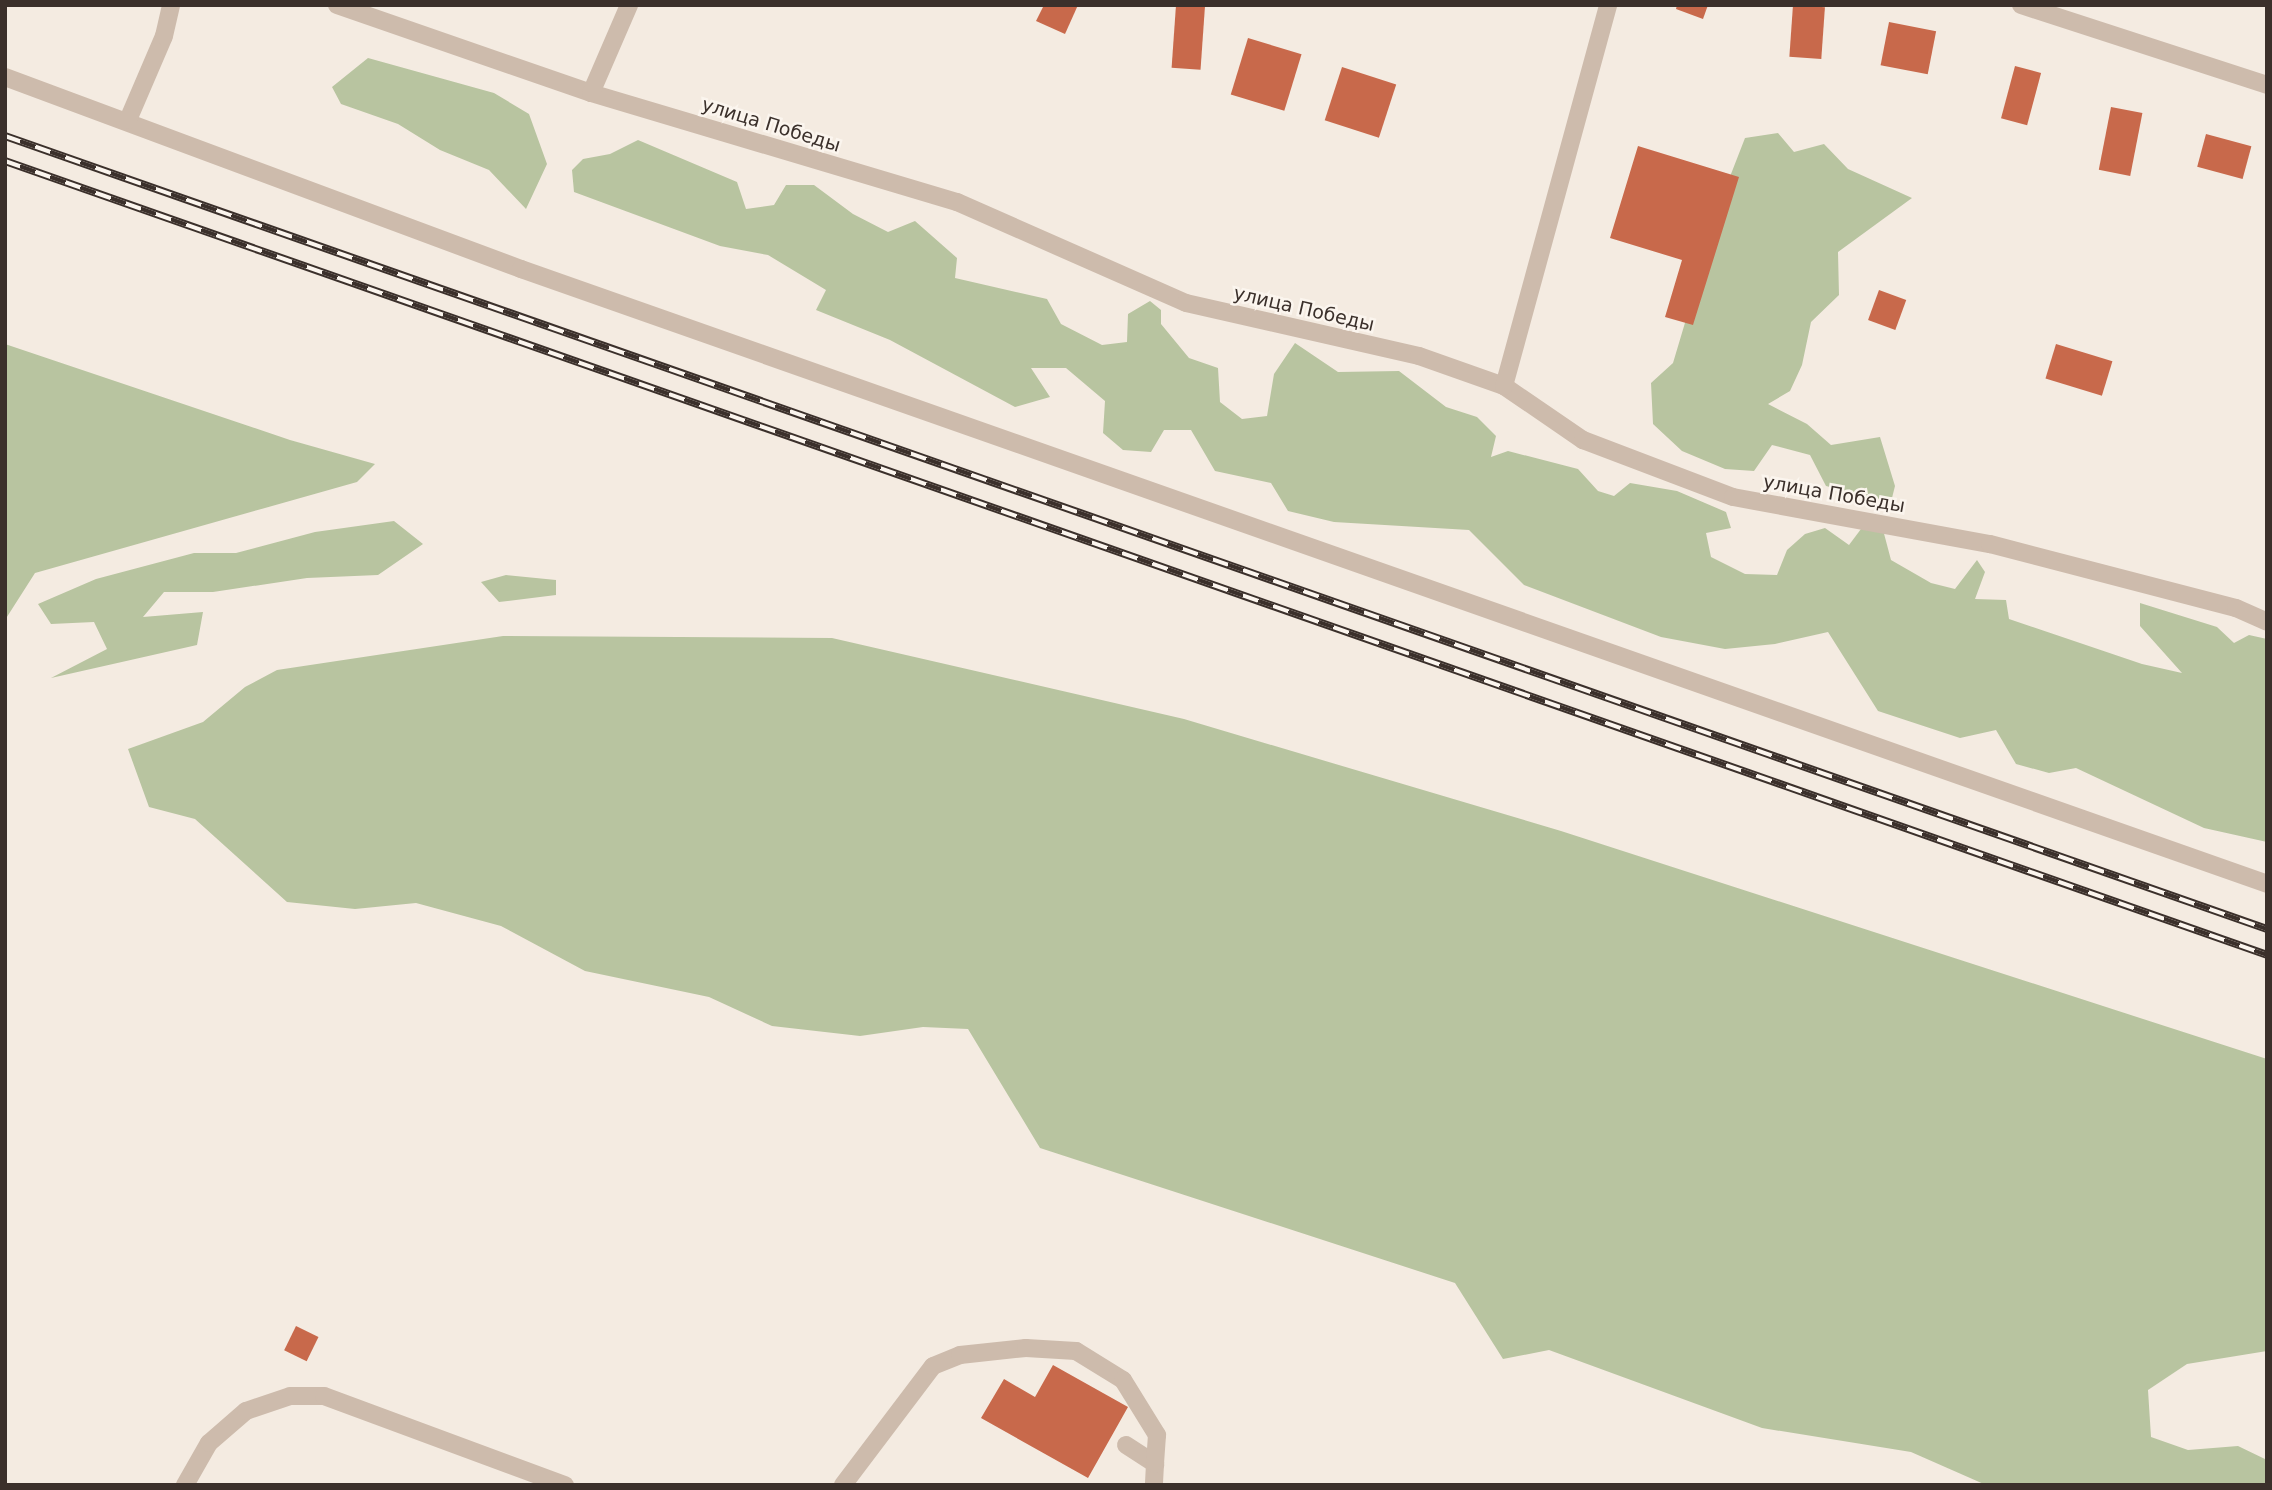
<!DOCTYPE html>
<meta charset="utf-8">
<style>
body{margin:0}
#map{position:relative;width:2272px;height:1490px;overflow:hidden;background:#f4ebe1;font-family:"DejaVu Sans",sans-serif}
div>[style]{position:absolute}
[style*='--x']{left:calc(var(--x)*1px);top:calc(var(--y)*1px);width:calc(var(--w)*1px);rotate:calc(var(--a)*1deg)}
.green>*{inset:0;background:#b8c4a0}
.building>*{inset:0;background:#c8694b;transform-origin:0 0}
.minor>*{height:18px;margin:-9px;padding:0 9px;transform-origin:9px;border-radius:9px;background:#cdbbac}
.rail>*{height:8px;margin-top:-4px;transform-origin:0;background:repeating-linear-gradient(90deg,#fbf5ee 0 16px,#3b302b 0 32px);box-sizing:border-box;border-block:2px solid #3b302b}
span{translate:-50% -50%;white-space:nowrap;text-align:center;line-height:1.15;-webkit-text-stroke:5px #fbf5ee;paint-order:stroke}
.street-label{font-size:19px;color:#3b302b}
.frame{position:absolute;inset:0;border:7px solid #3b302b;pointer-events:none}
</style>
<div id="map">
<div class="green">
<div style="clip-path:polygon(368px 58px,494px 93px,529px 114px,547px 164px,526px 209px,489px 170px,440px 150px,398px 124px,341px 104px,332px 87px)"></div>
<div style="clip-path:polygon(1778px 133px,1794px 152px,1824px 144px,1848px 169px,1912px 198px,1838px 252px,1839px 295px,1811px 322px,1802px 365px,1790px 391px,1768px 404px,1807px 424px,1831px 445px,1880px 437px,1895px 486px,1891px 502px,1826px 486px,1810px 455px,1772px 445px,1754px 471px,1725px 469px,1682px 451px,1653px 424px,1651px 383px,1673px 363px,1724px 192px,1745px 138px)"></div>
<div style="clip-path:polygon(638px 140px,737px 182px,746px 209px,774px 205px,786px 185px,814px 185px,853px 214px,888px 232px,915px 221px,957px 258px,955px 278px,1047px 299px,1061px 324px,1102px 345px,1127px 342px,1128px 314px,1150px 301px,1161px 310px,1161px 324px,1189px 358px,1218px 368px,1220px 402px,1242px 419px,1267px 416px,1274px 374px,1295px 343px,1338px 372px,1399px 371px,1446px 407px,1477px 417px,1496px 436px,1491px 457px,1508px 451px,1578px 469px,1598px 491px,1614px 496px,1630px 483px,1677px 491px,1726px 512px,1731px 528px,1706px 533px,1711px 557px,1745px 574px,1777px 575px,1787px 550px,1805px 534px,1825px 528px,1849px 545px,1861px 529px,1882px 526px,1891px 560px,1931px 583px,1955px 589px,1977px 560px,1985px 572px,1975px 599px,2006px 600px,2009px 619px,2142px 664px,2182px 673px,2140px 626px,2140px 603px,2217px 627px,2234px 643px,2249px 635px,2267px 639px,2267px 842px,2204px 828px,2076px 768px,2049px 773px,2016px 764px,1996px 730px,1960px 738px,1878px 711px,1828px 632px,1775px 644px,1725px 649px,1661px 637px,1524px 585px,1469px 530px,1334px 522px,1288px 511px,1271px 483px,1215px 471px,1191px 430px,1164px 430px,1151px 452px,1123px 450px,1103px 433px,1105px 401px,1066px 368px,1031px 368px,1050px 397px,1015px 407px,890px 340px,816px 310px,826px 290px,768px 255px,720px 246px,574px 192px,572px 170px,583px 159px,610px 154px)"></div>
<div style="clip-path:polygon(5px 344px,290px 440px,375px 464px,357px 482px,35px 573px,5px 620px)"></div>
<div style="clip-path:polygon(394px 521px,423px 544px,378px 575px,307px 578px,213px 592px,164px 592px,143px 617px,203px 612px,197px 645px,51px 678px,107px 649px,94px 622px,51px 624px,38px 604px,96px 579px,194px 553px,236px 553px,315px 532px)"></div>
<div style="clip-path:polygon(506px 575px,556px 580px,556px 595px,499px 602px,481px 582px)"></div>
<div style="clip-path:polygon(503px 636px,832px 638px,1184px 719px,1561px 831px,2267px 1059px,2267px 1351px,2187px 1364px,2148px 1390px,2151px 1437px,2188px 1450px,2238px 1446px,2267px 1460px,2267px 1485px,1986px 1485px,1911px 1452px,1762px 1428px,1549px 1350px,1503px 1359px,1455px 1283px,1040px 1148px,968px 1029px,923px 1027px,860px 1036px,772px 1026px,709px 997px,585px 971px,501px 926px,416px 903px,355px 909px,287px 902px,195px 819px,149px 807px,128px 749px,203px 722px,245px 687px,277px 670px)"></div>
</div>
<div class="building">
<div style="clip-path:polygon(1044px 5px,1078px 5px,1065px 34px,1036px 21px)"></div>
<div style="left:1176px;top:5px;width:29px;height:63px;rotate:4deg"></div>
<div style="clip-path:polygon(1677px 5px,1708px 5px,1703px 19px,1676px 9px)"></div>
<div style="left:1793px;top:5px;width:32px;height:52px;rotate:4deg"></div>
<div style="left:1889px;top:22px;width:48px;height:44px;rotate:11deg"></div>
<div style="left:1248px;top:38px;width:56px;height:59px;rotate:17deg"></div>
<div style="left:2015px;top:66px;width:27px;height:54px;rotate:15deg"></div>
<div style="left:1342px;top:67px;width:57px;height:56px;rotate:18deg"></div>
<div style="left:2111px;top:107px;width:32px;height:64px;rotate:11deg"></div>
<div style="left:2206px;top:134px;width:47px;height:34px;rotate:15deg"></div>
<div style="clip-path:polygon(1638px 146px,1739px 177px,1693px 325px,1665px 317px,1682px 260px,1610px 238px)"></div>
<div style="left:1879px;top:290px;width:29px;height:32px;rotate:20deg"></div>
<div style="left:2056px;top:344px;width:59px;height:36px;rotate:17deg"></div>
<div style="left:296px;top:1326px;width:25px;height:27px;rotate:26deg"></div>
<div style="clip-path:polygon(1053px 1365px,1128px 1407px,1088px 1478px,981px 1418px,1004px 1379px,1035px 1397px)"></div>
</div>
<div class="minor">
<div style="--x:337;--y:5;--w:269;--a:19.1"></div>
<div style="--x:591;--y:93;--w:382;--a:16.6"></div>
<div style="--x:957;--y:202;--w:250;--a:23.8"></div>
<div style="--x:1186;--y:303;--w:239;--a:12.8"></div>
<div style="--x:1419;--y:356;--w:90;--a:19.4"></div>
<div style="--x:1504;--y:386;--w:96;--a:34.4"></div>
<div style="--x:1583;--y:440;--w:160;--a:20.8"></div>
<div style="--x:1733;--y:497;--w:261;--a:10.4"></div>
<div style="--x:1990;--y:544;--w:254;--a:14.6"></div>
<div style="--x:2236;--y:608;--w:34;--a:24"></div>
<div style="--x:2021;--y:5;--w:259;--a:18"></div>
<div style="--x:5;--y:77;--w:551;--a:20.41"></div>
<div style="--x:521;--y:269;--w:1851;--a:19.4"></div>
<div style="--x:591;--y:93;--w:96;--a:-66.6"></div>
<div style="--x:128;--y:120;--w:91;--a:-66.8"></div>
<div style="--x:164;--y:36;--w:32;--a:-77"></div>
<div style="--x:1504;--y:386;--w:395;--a:-74.7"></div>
<div style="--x:1126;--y:1445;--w:35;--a:33"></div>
<div style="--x:1155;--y:1464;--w:21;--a:93"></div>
<div style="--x:185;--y:1485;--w:48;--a:-60.3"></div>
<div style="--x:209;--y:1443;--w:49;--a:-40.9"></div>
<div style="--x:246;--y:1411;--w:46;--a:-18.8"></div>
<div style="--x:290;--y:1396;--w:34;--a:0"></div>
<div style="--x:324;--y:1396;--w:257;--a:20.3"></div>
<div style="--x:843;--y:1485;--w:149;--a:-52.9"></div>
<div style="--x:933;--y:1366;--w:29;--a:-22"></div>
<div style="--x:960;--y:1355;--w:66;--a:-6.1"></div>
<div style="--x:1026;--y:1348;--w:50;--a:3.4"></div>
<div style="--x:1076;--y:1351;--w:55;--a:31.7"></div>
<div style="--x:1123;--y:1380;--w:65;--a:58.3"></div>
<div style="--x:1157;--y:1435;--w:29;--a:94"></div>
</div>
<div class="rail">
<div style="--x:5;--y:136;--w:2397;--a:19.32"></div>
<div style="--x:5;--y:161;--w:2397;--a:19.34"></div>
</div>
<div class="street-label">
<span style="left:771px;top:125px;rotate:17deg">улица Победы</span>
<span style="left:1304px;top:309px;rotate:13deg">улица Победы</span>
<span style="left:1834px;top:494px;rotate:10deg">улица Победы</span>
</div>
<div class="frame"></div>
</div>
